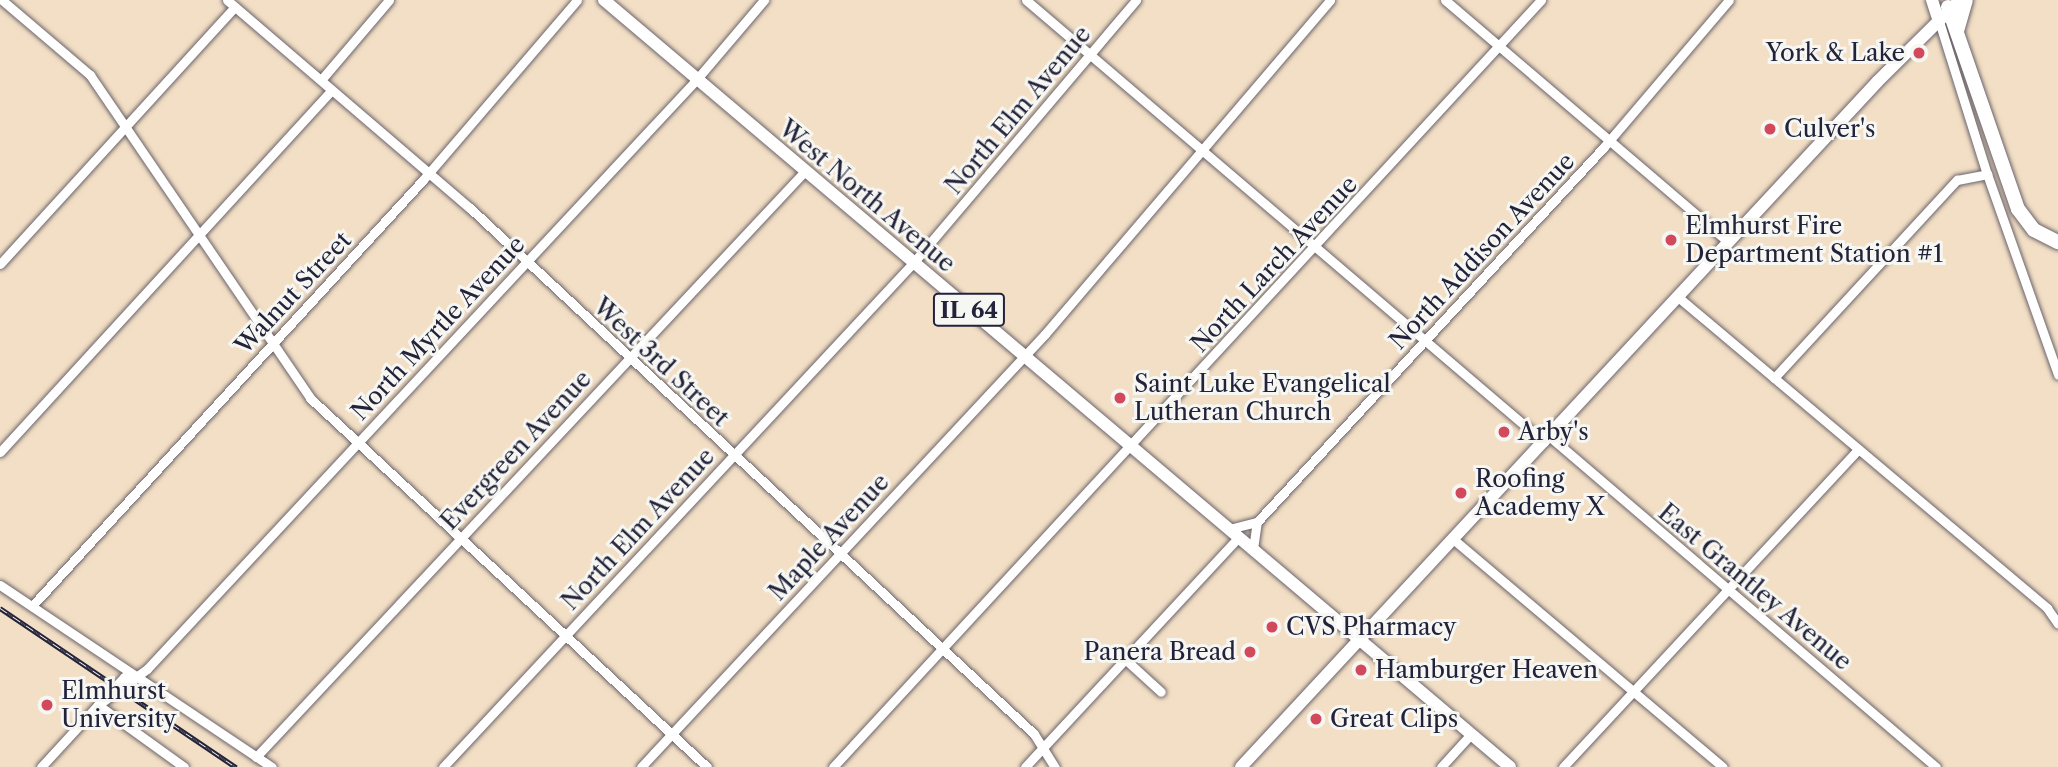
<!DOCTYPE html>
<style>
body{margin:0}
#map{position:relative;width:2058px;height:767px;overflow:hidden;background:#f3dfc5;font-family:"Libre Caslon Text",serif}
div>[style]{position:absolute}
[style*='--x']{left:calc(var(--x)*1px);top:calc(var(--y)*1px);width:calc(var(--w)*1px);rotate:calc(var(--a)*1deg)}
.roads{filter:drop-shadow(0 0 2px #6b646b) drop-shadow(0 0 2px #6b646b)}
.minor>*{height:9px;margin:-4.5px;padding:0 4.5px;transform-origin:4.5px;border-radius:4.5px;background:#fff}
.major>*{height:12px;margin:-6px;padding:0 6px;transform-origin:6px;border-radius:6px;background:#fff}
.highway>*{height:14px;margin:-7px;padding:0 7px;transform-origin:7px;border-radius:7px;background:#fff}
.rail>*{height:5px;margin-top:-2.5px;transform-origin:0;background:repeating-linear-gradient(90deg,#f6f6f2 0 8px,#22223b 0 16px);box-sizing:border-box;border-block:2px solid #22223b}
.dots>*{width:19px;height:19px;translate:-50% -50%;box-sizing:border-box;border:4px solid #f6f6f2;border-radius:50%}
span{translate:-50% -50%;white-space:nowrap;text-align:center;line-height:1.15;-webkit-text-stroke:6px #f6f6f2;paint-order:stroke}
.shield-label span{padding:2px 5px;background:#f6f6f2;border:2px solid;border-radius:5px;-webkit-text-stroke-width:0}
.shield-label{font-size:23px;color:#22223b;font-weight:700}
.poi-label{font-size:24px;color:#22223b}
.right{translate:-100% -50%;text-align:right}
.left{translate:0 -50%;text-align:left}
.street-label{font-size:24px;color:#22223b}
</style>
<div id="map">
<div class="roads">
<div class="minor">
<div style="--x:2;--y:0;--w:116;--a:40.4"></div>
<div style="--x:90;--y:75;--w:391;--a:55.7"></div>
<div style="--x:310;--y:398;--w:542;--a:42.91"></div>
<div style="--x:227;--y:0;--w:320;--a:40.6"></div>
<div style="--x:470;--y:208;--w:771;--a:43"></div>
<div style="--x:1034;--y:734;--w:39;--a:58"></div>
<div style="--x:1026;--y:0;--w:681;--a:40.47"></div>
<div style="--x:1445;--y:0;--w:372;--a:40.5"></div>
<div style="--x:1938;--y:18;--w:164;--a:72.6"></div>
<div style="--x:1987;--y:174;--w:213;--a:70.5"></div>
<div style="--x:321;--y:80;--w:105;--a:-49.6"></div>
<div style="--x:0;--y:264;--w:348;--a:-47.6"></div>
<div style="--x:1678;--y:297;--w:483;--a:40.1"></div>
<div style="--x:2047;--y:608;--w:19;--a:55"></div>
<div style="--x:1774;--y:378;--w:270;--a:-47.3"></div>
<div style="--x:1957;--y:180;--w:31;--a:-11"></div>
<div style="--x:1549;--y:436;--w:509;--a:40.54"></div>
<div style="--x:0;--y:452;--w:491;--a:-47.5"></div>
<div style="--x:1229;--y:529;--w:29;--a:-14"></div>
<div style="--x:1453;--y:539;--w:353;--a:40.2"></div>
<div style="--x:1253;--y:549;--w:27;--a:-82"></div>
<div style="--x:1257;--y:522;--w:510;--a:-47.23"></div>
<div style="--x:1603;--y:148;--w:194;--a:-49.6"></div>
<div style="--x:0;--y:585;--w:327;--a:33.8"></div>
<div style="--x:32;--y:606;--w:577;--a:-47.46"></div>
<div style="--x:422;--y:181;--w:238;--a:-49.4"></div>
<div style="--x:1126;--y:660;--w:47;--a:42.4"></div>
<div style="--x:98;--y:705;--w:106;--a:35.8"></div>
<div style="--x:98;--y:705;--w:38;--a:-47"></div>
<div style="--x:124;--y:677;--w:11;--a:-5"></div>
<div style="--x:256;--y:757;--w:803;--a:-46.87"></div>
<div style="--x:41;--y:767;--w:84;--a:-47.4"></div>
<div style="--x:98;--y:705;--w:61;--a:-36.3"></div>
<div style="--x:147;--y:669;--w:807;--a:-47.01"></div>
<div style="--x:697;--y:79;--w:104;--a:-49.7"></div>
<div style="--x:443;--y:767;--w:689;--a:-47"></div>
<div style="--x:913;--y:263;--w:345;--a:-49.7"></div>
<div style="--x:641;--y:767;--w:592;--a:-46.98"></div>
<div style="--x:1045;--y:334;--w:439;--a:-49.5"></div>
<div style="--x:833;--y:767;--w:1044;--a:-47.29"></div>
<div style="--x:1025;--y:767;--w:314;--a:-47.1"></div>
<div style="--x:1441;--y:767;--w:45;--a:-47.7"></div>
<div style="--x:1563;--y:767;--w:434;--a:-47.1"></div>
</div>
<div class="major">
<div style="--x:604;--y:0;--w:1187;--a:40.25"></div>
<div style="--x:1932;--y:0;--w:19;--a:72"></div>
<div style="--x:1241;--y:767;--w:935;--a:-47.12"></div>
<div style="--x:1877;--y:82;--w:117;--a:-44.7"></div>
</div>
<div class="highway">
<div style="--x:1948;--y:7;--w:214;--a:70.9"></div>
<div style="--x:2018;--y:209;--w:26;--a:53"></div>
<div style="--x:2034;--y:230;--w:27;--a:27"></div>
<div style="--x:1957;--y:31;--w:32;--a:-74"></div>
</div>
</div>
<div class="rail">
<div style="--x:0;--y:608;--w:285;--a:34"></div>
</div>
<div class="dots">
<div style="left:1919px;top:53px;background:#d1495b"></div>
<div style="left:1770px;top:129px;background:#d1495b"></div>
<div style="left:1671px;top:240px;background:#d1495b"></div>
<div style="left:1120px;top:398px;background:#d1495b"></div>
<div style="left:1504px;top:432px;background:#d1495b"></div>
<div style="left:1461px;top:493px;background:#d1495b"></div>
<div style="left:1272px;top:627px;background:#d1495b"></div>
<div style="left:1250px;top:652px;background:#d1495b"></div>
<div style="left:1361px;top:670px;background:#d1495b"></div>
<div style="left:47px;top:705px;background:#d1495b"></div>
<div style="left:1316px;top:719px;background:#d1495b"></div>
</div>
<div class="shield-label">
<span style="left:969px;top:310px">IL 64</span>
</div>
<div class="poi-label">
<span class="right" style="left:1905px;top:53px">York &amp; Lake</span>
<span class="left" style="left:1784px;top:129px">Culver's</span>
<span class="left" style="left:1685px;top:240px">Elmhurst Fire<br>Department Station #1</span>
<span class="left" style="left:1134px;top:398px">Saint Luke Evangelical<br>Lutheran Church</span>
<span class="left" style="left:1518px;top:432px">Arby's</span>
<span class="left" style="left:1475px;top:493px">Roofing<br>Academy X</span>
<span class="left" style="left:1286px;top:627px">CVS Pharmacy</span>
<span class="right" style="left:1236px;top:652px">Panera Bread</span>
<span class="left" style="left:1375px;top:670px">Hamburger Heaven</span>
<span class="left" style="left:61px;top:705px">Elmhurst<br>University</span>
<span class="left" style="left:1330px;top:719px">Great Clips</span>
</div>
<div class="street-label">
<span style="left:1018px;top:110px;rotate:-50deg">North Elm Avenue</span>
<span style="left:867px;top:196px;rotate:40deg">West North Avenue</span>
<span style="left:1482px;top:251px;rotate:-47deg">North Addison Avenue</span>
<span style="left:1274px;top:264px;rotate:-47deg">North Larch Avenue</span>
<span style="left:293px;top:293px;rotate:-47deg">Walnut Street</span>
<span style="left:438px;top:328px;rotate:-47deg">North Myrtle Avenue</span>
<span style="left:661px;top:362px;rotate:43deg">West 3rd Street</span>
<span style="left:516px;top:450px;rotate:-47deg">Evergreen Avenue</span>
<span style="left:638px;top:529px;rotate:-47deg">North Elm Avenue</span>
<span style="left:829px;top:537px;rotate:-47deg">Maple Avenue</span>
<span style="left:1755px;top:587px;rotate:40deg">East Grantley Avenue</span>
</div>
</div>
